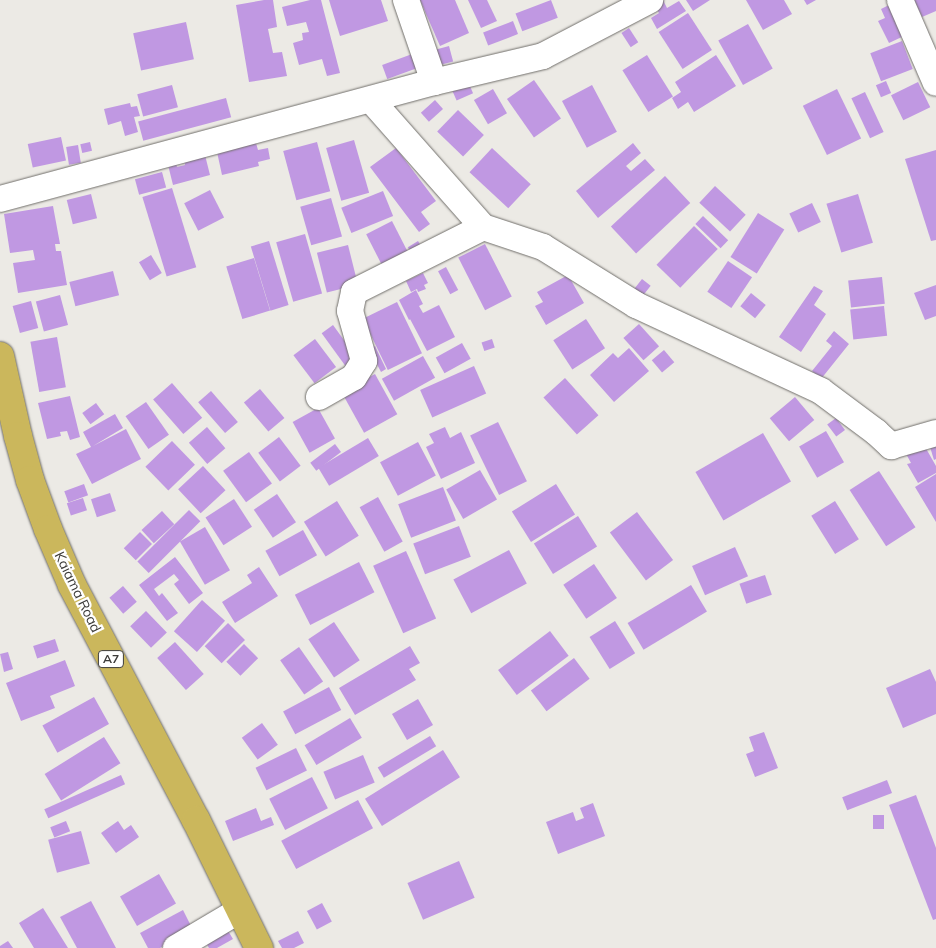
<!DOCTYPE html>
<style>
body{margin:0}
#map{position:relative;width:936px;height:948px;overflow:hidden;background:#eceae5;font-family:Mulish,sans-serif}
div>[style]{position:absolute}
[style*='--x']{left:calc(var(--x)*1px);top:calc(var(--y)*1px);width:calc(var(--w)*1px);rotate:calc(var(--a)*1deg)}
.building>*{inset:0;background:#c098e2;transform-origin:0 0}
.roads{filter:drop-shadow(0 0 1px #716f6b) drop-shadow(0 0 1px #716f6b)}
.minor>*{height:26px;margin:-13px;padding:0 13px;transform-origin:13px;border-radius:13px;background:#fff}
.highway>*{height:28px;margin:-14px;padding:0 14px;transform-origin:14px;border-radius:14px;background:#cbb75c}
span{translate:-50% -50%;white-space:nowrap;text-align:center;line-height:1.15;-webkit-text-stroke:4.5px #fff;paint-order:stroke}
.shield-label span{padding:1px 4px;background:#fff;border:1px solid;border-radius:4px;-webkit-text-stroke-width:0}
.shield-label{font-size:12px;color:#3d3c3a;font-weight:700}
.street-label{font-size:14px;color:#3d3c3a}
</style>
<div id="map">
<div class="building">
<div style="clip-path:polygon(264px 0,273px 0,277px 27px,268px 29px,273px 53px,282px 52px,287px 76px,249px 82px,236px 5px)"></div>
<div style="clip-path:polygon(310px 0,321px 0,340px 73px,327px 76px,322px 59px,299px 65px,293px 43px,303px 40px,302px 33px,309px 32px,306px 22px,287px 26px,282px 7px)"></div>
<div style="clip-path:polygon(329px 0,381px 0,388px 21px,340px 36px)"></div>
<div style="clip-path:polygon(420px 0,455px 0,469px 33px,440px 46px)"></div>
<div style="clip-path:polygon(468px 0,487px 0,497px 21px,481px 28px)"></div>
<div style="left:551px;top:0;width:19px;height:38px;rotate:69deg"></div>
<div style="clip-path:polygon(663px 0,667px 8px,679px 1px,686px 11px,657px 29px,651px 18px,659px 13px,653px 4px)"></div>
<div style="clip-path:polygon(686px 0,710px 0,693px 11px)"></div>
<div style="clip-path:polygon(746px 0,784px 0,792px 14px,763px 30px)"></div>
<div style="clip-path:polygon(804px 0,816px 0,807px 5px)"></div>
<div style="clip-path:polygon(914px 0,936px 0,936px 11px,922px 17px)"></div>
<div style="clip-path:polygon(891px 4px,906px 35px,889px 43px,878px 21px,885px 18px,881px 9px)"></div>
<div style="left:688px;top:13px;width:44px;height:35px;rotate:57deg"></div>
<div style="left:513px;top:21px;width:14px;height:32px;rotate:69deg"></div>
<div style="left:186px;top:22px;width:38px;height:54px;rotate:78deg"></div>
<div style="left:748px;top:24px;width:51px;height:34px;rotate:61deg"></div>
<div style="left:629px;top:28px;width:17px;height:9px;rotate:57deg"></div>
<div style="left:902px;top:41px;width:30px;height:34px;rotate:69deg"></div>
<div style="left:449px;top:46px;width:16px;height:17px;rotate:75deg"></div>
<div style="left:415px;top:53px;width:15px;height:35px;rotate:70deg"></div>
<div style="left:647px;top:55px;width:49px;height:29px;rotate:58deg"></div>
<div style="clip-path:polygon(716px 55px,736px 86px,694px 112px,688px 102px,678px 109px,672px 98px,681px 92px,675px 82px)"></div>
<div style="left:534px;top:80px;width:47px;height:33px;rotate:55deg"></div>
<div style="left:886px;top:81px;width:13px;height:11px;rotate:67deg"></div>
<div style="left:918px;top:82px;width:28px;height:30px;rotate:64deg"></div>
<div style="left:469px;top:84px;width:10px;height:18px;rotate:66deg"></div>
<div style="left:172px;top:85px;width:23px;height:36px;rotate:75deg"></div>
<div style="left:592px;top:85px;width:53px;height:34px;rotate:62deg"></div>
<div style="left:493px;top:89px;width:28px;height:22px;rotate:60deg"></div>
<div style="left:837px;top:89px;width:55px;height:38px;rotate:64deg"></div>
<div style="left:865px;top:92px;width:44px;height:15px;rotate:65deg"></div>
<div style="left:226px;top:98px;width:20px;height:91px;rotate:75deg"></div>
<div style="left:435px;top:100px;width:12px;height:19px;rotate:48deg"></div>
<div style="clip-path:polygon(130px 103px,131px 107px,137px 106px,140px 116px,134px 117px,138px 132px,125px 136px,121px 121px,108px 125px,104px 109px)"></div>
<div style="left:458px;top:110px;width:36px;height:30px;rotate:44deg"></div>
<div style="left:61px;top:137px;width:24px;height:34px;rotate:78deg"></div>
<div style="left:354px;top:140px;width:55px;height:29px;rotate:74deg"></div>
<div style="left:90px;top:142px;width:9px;height:10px;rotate:77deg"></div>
<div style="left:317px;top:142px;width:51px;height:35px;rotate:75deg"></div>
<div style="clip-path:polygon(256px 143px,258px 150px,268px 148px,270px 159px,258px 162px,259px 166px,222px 175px,217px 152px)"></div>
<div style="clip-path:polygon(633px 143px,641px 153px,626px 166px,631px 171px,645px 159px,655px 170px,598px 218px,576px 191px)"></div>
<div style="left:78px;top:145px;width:18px;height:12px;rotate:81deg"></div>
<div style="clip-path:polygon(396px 148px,436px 201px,421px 212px,430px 224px,419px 232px,370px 167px)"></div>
<div style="left:492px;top:148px;width:53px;height:33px;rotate:43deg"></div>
<div style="clip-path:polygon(936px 150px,936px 240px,931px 241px,905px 159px)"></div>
<div style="clip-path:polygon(205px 155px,210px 175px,173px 185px,167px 161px,175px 159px,177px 167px,185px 165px,184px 160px)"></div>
<div style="left:162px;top:172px;width:16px;height:28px;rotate:75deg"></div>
<div style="left:665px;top:176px;width:37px;height:74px;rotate:47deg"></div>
<div style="left:715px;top:186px;width:42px;height:23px;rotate:43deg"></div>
<div style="left:172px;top:188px;width:83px;height:31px;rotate:73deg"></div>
<div style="left:210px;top:190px;width:31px;height:29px;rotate:63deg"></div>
<div style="left:383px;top:191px;width:27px;height:45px;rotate:68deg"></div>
<div style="left:91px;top:194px;width:25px;height:25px;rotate:76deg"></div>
<div style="left:858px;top:194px;width:51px;height:33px;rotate:73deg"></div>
<div style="left:331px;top:198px;width:40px;height:32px;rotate:74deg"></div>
<div style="left:812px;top:203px;width:21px;height:25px;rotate:65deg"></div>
<div style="clip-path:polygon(53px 206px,60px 244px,55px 244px,56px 251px,61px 251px,67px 285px,18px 293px,13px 263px,35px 260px,33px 250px,10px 253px,4px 214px)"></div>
<div style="left:758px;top:213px;width:31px;height:52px;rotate:32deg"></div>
<div style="left:703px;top:216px;width:35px;height:11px;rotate:44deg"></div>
<div style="left:392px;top:221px;width:36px;height:29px;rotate:63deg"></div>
<div style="left:694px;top:226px;width:33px;height:54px;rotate:44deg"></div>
<div style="left:305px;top:234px;width:62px;height:30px;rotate:74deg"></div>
<div style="left:269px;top:241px;width:67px;height:19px;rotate:73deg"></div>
<div style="left:418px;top:241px;width:13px;height:12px;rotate:58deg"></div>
<div style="left:485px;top:244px;width:59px;height:30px;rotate:63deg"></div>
<div style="left:348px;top:245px;width:41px;height:32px;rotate:76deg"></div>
<div style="left:151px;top:255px;width:21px;height:14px;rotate:59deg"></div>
<div style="left:254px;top:258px;width:55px;height:29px;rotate:73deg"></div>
<div style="left:728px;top:261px;width:29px;height:37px;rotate:34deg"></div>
<div style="left:446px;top:267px;width:26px;height:9px;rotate:62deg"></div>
<div style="left:113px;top:271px;width:25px;height:45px;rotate:76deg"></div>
<div style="clip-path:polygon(423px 273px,428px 283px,424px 285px,426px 289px,418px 292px,417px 289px,411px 292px,406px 281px)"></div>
<div style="clip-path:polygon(568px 275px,584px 303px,546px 325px,535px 306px,543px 302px,537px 292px)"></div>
<div style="left:882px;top:277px;width:27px;height:34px;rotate:84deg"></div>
<div style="left:642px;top:279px;width:11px;height:13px;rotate:38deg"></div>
<div style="clip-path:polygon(936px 285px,936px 316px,925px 320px,914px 293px)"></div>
<div style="clip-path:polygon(814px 286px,823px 291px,814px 305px,826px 314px,801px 352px,779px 337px)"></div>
<div style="clip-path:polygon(416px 290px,423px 304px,419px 306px,423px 313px,439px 305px,455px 337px,427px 351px,410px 319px,415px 316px,409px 320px,399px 300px)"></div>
<div style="left:751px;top:293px;width:19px;height:17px;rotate:39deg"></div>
<div style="left:60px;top:295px;width:31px;height:25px;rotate:75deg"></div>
<div style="left:31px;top:301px;width:28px;height:19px;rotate:75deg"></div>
<div style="left:397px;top:302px;width:57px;height:38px;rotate:64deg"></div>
<div style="left:884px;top:306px;width:30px;height:34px;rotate:84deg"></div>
<div style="left:586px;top:319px;width:35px;height:39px;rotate:57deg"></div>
<div style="left:639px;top:324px;width:30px;height:21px;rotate:48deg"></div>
<div style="left:333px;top:325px;width:42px;height:14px;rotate:54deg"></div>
<div style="clip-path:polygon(834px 331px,849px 344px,821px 379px,812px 371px,832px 346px,826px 341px)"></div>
<div style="left:57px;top:337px;width:51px;height:27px;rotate:80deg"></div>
<div style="left:315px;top:339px;width:35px;height:27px;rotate:53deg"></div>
<div style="left:492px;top:339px;width:9px;height:11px;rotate:72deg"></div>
<div style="left:462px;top:343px;width:18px;height:30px;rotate:61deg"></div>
<div style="clip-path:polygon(375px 346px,386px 369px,381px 372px,369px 349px)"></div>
<div style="clip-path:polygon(629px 348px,649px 371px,614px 402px,590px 375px,613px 353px,618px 358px)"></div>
<div style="left:664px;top:350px;width:16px;height:16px;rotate:50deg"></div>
<div style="left:423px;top:356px;width:25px;height:47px;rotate:61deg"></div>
<div style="left:474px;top:366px;width:30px;height:59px;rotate:66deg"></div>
<div style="left:375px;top:374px;width:46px;height:38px;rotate:61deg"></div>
<div style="left:565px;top:378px;width:50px;height:29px;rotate:48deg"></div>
<div style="left:172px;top:383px;width:46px;height:25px;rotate:49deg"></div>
<div style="left:260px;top:389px;width:38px;height:21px;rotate:50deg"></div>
<div style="left:211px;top:391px;width:41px;height:17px;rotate:49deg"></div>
<div style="clip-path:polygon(70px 396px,80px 437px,70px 440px,67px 431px,60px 432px,61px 436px,47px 439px,38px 403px)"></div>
<div style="left:795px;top:397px;width:30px;height:33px;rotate:50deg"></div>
<div style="left:146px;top:402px;width:40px;height:25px;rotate:55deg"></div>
<div style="left:96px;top:403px;width:14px;height:17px;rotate:54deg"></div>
<div style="left:318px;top:408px;width:35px;height:29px;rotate:61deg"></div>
<div style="clip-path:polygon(115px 414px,123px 428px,93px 446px,126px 429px,141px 459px,92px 484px,76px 454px,91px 447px,83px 432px)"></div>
<div style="left:836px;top:418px;width:15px;height:11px;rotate:53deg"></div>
<div style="left:498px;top:422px;width:66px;height:31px;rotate:64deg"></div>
<div style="left:207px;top:427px;width:28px;height:24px;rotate:49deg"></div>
<div style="clip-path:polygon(445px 427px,450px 438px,461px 432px,475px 463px,441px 479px,426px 447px,434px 443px,429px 434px)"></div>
<div style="left:826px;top:431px;width:36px;height:31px;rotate:60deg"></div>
<div style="left:763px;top:433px;width:56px;height:78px;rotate:60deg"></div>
<div style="left:279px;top:437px;width:36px;height:26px;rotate:53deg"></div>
<div style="left:368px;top:438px;width:21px;height:58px;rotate:59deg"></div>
<div style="left:172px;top:441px;width:33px;height:37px;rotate:46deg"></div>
<div style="left:418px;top:442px;width:38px;height:43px;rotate:62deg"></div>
<div style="left:335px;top:444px;width:10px;height:31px;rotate:53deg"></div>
<div style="clip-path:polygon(924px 445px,936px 466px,936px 473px,918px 483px,907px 464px,911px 463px,904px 450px)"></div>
<div style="clip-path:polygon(936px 445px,936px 459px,934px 460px,930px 447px)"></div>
<div style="left:249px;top:452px;width:39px;height:32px;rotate:54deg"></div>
<div style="left:203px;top:466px;width:33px;height:34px;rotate:47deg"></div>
<div style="left:480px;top:470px;width:34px;height:39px;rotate:60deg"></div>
<div style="left:879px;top:471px;width:67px;height:35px;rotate:57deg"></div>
<div style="clip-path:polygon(936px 474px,936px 522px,915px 487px)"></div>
<div style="left:84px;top:484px;width:12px;height:21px;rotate:70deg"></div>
<div style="left:556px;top:484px;width:36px;height:52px;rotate:58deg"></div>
<div style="left:443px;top:487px;width:36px;height:48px;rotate:69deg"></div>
<div style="left:110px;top:493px;width:19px;height:20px;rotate:72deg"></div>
<div style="left:277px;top:494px;width:34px;height:28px;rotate:56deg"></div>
<div style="left:378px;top:497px;width:51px;height:21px;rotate:61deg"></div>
<div style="left:83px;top:498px;width:13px;height:17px;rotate:72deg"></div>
<div style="left:234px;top:499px;width:33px;height:34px;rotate:57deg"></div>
<div style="left:337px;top:501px;width:41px;height:39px;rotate:58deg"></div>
<div style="left:835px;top:501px;width:45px;height:28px;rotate:58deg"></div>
<div style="left:189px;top:510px;width:16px;height:73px;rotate:45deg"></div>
<div style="left:162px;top:511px;width:18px;height:28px;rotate:47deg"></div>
<div style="left:637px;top:512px;width:60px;height:34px;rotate:53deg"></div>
<div style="left:578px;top:516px;width:36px;height:52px;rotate:58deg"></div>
<div style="left:459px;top:526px;width:33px;height:49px;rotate:69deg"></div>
<div style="left:205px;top:527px;width:50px;height:29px;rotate:60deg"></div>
<div style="left:303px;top:530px;width:29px;height:43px;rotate:61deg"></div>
<div style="left:140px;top:532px;width:17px;height:23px;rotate:45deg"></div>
<div style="left:735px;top:547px;width:32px;height:47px;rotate:66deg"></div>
<div style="left:509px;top:550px;width:38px;height:63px;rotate:62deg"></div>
<div style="left:406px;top:551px;width:74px;height:36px;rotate:66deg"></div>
<div style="clip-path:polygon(175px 557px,203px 593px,189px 604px,174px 584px,179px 580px,174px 574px,154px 589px,159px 596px,162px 593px,178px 613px,167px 621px,139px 585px)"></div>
<div style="left:359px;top:562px;width:34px;height:72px;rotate:63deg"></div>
<div style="left:594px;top:564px;width:41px;height:37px;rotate:56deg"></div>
<div style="clip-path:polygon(259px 567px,278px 596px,235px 623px,222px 602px,252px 583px,247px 575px)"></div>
<div style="left:765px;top:575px;width:21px;height:27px;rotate:71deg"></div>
<div style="left:691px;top:585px;width:31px;height:74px;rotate:59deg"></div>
<div style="left:123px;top:586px;width:21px;height:18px;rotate:49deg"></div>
<div style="left:202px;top:600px;width:31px;height:42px;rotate:42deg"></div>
<div style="left:146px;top:611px;width:30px;height:22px;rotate:46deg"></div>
<div style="left:615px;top:621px;width:38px;height:30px;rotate:58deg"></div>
<div style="left:334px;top:622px;width:46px;height:31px;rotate:56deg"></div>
<div style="left:228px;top:623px;width:24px;height:33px;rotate:45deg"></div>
<div style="left:550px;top:631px;width:31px;height:65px;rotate:53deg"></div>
<div style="left:55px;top:639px;width:13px;height:23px;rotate:72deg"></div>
<div style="left:175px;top:642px;width:43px;height:24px;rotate:48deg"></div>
<div style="left:244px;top:644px;width:20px;height:25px;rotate:45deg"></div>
<div style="clip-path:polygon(410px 646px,420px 663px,409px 669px,416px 680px,355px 715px,339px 688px)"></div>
<div style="left:299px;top:647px;width:42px;height:23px;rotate:55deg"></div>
<div style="clip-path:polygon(8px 652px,13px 669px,4px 672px,0 654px)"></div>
<div style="left:574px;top:658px;width:26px;height:54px;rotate:53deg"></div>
<div style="clip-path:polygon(65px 660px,75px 686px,50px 696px,55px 708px,21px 721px,6px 683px)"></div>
<div style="clip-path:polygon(930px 669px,936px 682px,936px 714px,903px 728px,886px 688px)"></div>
<div style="left:329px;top:687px;width:26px;height:52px;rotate:62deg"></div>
<div style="left:94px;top:697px;width:31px;height:59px;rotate:61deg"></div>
<div style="left:418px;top:699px;width:30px;height:30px;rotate:60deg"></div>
<div style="left:350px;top:718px;width:23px;height:53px;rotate:59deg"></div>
<div style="left:262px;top:723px;width:27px;height:25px;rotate:54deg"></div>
<div style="clip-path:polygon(764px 732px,778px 768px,755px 777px,746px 754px,754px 751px,749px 737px)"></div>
<div style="left:430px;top:736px;width:12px;height:61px;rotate:59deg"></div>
<div style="left:104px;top:737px;width:31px;height:70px;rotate:58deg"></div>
<div style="left:296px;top:748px;width:25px;height:45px;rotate:64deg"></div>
<div style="left:443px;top:750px;width:32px;height:92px;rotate:58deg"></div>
<div style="left:363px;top:755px;width:30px;height:43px;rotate:67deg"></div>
<div style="left:121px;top:775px;width:10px;height:84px;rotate:66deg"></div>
<div style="left:312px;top:777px;width:35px;height:48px;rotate:63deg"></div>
<div style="left:887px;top:780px;width:14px;height:48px;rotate:69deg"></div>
<div style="clip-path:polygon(916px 795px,936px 848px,936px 919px,933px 920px,889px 805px)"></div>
<div style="left:358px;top:800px;width:32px;height:87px;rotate:62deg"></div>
<div style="clip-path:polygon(593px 803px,605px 836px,558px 854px,546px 822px,573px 812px,576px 821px,584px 818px,580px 808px)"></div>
<div style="clip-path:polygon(256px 808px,261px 821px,271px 817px,274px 825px,233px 841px,225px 821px)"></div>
<div style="left:873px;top:815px;width:11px;height:14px"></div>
<div style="left:66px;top:821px;width:11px;height:17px;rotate:68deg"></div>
<div style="clip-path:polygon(118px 821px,124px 830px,131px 825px,139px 837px,116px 853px,101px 833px)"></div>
<div style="left:81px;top:831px;width:34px;height:34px;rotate:75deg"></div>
<div style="left:459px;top:861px;width:40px;height:56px;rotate:67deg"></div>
<div style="left:159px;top:874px;width:34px;height:45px;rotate:60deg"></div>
<div style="clip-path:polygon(91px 901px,116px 948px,77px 948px,60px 917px)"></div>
<div style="left:322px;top:903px;width:21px;height:17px;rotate:62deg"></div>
<div style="clip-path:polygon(43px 908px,68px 948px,34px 948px,19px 923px)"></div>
<div style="clip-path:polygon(183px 910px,193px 930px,160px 948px,148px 948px,140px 933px)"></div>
<div style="clip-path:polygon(225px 926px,233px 939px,217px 948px,209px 948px,203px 938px)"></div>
<div style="clip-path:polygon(298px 931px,304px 943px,294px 948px,282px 948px,278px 941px)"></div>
<div style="clip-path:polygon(8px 941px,13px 948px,0 948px,0 946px)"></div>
</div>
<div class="roads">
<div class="minor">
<div style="--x:406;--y:0;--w:87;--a:71.1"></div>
<div style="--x:900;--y:0;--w:90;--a:66.6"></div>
<div style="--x:371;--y:100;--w:169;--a:48.6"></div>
<div style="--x:0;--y:199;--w:449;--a:-15.1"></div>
<div style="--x:434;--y:82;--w:112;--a:-13.4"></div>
<div style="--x:543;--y:56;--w:121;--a:-27.6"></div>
<div style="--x:319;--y:397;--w:40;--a:-29.7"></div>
<div style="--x:354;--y:377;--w:19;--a:-58"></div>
<div style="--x:364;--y:361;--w:52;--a:-105.6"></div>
<div style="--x:350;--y:311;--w:19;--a:-78"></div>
<div style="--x:354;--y:292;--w:144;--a:-26.7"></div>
<div style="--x:483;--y:227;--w:63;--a:18.4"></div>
<div style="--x:543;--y:247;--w:110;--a:31.9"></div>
<div style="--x:636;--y:305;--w:204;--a:24.9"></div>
<div style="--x:821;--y:391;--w:69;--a:36.7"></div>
<div style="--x:876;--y:432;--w:21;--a:43"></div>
<div style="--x:891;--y:446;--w:47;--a:-16.1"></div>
<div style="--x:176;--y:948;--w:74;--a:-30.7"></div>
</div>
<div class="highway">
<div style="--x:0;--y:356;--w:82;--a:77.3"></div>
<div style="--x:18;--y:436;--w:46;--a:74.7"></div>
<div style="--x:30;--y:480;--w:52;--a:69.8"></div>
<div style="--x:48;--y:529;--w:61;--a:66.8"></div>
<div style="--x:72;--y:585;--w:266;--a:62.2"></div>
<div style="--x:196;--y:820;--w:143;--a:63.8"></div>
</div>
</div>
<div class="shield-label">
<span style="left:111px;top:659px">A7</span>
</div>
<div class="street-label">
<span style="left:78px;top:592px;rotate:64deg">Kaiama Road</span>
</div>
</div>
